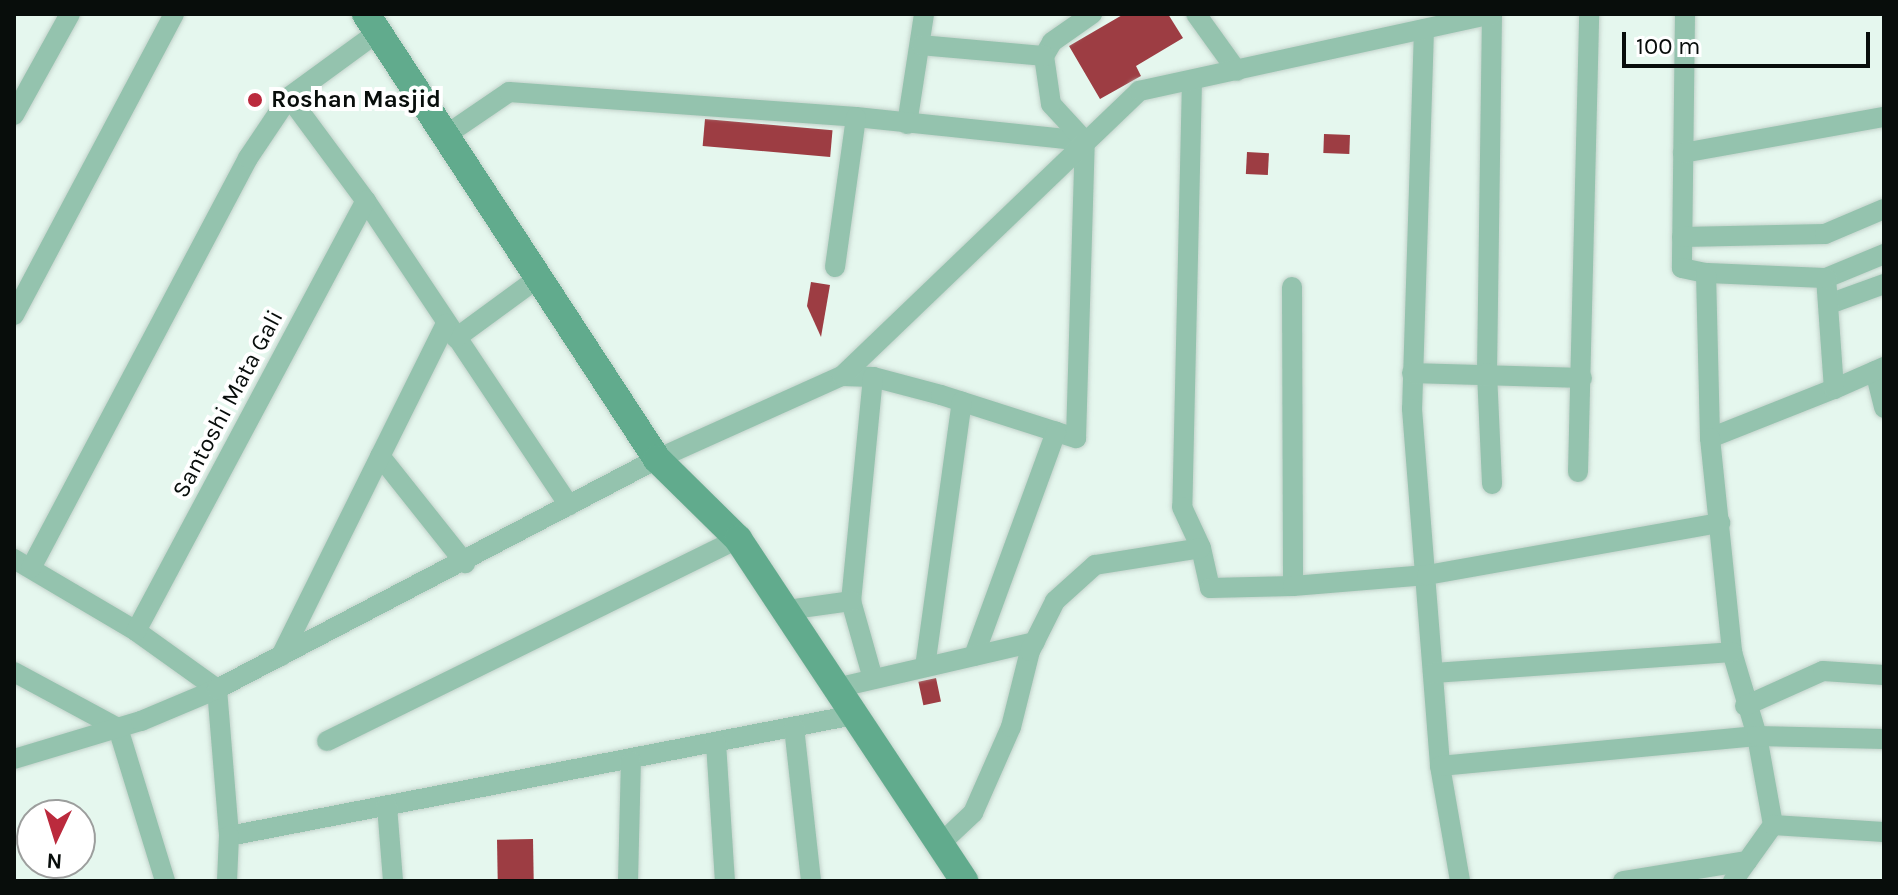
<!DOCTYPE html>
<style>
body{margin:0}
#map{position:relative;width:1898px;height:895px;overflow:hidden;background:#e5f7ee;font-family:Karla,sans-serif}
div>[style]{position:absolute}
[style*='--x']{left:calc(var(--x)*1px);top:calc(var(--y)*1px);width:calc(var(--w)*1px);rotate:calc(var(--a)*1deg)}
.building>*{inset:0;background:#9d3d43;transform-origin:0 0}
.roads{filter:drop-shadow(0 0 2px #c2d2ca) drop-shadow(0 0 2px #c2d2ca)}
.street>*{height:20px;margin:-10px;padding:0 10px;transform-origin:10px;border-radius:10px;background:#94c3ae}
.secondary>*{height:28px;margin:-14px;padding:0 14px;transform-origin:14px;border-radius:14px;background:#61ab8d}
.dots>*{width:22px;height:22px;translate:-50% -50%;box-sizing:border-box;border:4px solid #fff;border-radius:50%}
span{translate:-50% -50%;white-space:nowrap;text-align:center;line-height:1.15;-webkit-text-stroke:8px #fff;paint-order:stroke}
.poi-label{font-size:24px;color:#080d0b;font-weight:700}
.left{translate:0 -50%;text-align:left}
.street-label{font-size:24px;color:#080d0b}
.frame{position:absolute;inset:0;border:16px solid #080d0b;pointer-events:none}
.north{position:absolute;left:16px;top:799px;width:80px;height:80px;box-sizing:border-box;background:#fff;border:2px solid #9c9e9d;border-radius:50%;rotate:184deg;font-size:22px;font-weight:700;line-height:32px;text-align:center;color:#080d0b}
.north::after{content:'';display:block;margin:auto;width:28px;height:36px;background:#bb2a3d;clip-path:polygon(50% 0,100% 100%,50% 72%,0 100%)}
.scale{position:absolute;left:1622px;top:32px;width:248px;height:36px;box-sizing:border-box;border:4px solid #080d0b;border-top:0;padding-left:10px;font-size:24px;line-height:28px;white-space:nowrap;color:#080d0b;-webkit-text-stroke:6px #fff;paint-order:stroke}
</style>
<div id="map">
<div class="building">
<div style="clip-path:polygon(1124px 14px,1168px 14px,1183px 38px,1136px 66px,1141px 76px,1100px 99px,1069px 46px)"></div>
<div style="left:705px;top:119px;width:128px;height:27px;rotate:5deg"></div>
<div style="left:1324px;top:134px;width:26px;height:19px;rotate:2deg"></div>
<div style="left:1247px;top:152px;width:22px;height:22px;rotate:3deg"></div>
<div style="clip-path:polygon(811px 282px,830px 285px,821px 337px,807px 306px)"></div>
<div style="left:936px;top:678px;width:24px;height:18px;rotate:78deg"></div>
<div style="left:533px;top:839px;width:42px;height:36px;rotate:89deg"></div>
</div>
<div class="roads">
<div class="street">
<div style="--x:1196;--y:14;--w:70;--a:54.3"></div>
<div style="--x:1492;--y:14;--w:359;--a:90.8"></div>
<div style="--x:1487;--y:373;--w:111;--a:87.4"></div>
<div style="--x:1685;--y:14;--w:254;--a:90.7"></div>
<div style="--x:1682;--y:268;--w:25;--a:12"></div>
<div style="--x:1424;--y:29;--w:380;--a:91.8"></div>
<div style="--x:1412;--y:409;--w:358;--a:85.5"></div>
<div style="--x:1440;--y:766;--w:117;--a:80.1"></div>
<div style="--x:378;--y:32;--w:110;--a:143.9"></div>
<div style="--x:289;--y:97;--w:129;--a:53.5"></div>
<div style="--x:366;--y:201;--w:366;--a:56.3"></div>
<div style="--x:1044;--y:56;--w:16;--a:-60"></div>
<div style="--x:1052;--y:42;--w:49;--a:-35"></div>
<div style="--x:1192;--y:80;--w:427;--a:91.3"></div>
<div style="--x:1182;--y:507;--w:45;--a:65.1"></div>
<div style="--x:1201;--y:548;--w:41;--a:77.3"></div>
<div style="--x:1210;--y:588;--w:83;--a:-1.4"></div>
<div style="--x:14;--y:115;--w:115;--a:-61"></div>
<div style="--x:907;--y:124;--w:111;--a:-81.2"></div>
<div style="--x:446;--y:135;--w:76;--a:-34.3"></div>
<div style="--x:509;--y:92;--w:348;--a:4.1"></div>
<div style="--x:856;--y:117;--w:230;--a:6"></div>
<div style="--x:1683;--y:153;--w:204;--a:-10.2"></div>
<div style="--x:1682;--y:237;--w:143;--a:-1.2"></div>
<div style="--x:1825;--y:234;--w:64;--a:-23"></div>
<div style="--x:835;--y:267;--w:151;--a:-82"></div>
<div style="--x:1826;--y:278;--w:63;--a:-22.5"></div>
<div style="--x:1292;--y:287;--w:299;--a:89.8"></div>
<div style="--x:1293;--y:586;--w:134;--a:-4.7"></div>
<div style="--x:1427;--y:575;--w:298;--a:-10.1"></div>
<div style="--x:1829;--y:304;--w:59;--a:-20"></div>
<div style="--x:14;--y:315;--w:341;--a:-62"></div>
<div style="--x:456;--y:338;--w:102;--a:-36.2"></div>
<div style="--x:1875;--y:371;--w:38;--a:76"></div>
<div style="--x:1412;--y:373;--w:170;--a:1.7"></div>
<div style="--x:842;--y:376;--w:31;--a:2"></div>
<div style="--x:873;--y:377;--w:70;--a:14.8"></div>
<div style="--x:941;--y:395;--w:142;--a:17.7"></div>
<div style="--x:1076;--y:438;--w:297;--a:-88.3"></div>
<div style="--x:1085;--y:141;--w:50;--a:-132.6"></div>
<div style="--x:1051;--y:104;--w:49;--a:-98.3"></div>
<div style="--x:1044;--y:56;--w:123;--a:-174.9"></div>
<div style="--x:873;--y:377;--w:225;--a:95.6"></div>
<div style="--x:851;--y:601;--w:81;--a:74.2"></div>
<div style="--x:1834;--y:389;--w:55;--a:-23.7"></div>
<div style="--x:1710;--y:438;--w:133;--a:-21.6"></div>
<div style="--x:1834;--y:389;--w:111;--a:-94.1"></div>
<div style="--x:1826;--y:278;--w:120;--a:-177.6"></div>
<div style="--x:1706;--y:273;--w:165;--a:88.6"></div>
<div style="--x:1710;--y:438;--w:215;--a:84.1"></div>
<div style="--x:1732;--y:652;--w:88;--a:73.4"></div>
<div style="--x:1757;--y:736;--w:90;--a:79.8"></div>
<div style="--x:380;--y:456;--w:137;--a:51.5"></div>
<div style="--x:1578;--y:472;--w:458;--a:-88.6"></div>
<div style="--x:14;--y:559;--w:142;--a:30.5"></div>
<div style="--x:136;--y:631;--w:100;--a:35.6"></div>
<div style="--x:217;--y:689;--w:147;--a:85.3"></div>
<div style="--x:229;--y:836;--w:637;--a:-10.96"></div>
<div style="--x:31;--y:568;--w:464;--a:-62.1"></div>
<div style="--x:248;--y:158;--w:73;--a:-56.1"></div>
<div style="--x:787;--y:610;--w:65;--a:-8"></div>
<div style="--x:136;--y:631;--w:488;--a:-61.9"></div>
<div style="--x:281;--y:656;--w:371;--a:-63.6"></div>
<div style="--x:974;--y:656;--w:239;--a:-69.9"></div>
<div style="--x:925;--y:667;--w:268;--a:-82.1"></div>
<div style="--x:14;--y:672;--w:118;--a:28.3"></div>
<div style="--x:118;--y:728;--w:160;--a:72.9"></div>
<div style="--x:1433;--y:673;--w:300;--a:-4"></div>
<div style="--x:836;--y:688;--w:204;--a:-13"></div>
<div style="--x:1745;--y:706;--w:85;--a:-24.2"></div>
<div style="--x:1823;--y:671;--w:61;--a:3.8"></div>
<div style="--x:794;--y:727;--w:155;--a:83.7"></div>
<div style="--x:327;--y:741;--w:458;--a:-26.2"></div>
<div style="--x:716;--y:743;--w:138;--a:86.3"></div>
<div style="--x:14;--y:759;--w:133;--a:-16.7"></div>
<div style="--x:141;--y:721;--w:82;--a:-22.8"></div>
<div style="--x:217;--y:689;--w:496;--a:-27.6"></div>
<div style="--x:657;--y:459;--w:203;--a:-24.2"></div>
<div style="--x:842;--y:376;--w:412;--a:-43.8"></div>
<div style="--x:1139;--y:91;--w:361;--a:-12.3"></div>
<div style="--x:1440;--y:766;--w:318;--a:-5.4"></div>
<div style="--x:1757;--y:736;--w:127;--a:1.4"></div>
<div style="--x:387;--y:806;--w:75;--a:85.4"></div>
<div style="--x:939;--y:845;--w:47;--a:-43.3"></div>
<div style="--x:973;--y:813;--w:94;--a:-66.2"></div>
<div style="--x:1011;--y:727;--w:78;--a:-76"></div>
<div style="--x:1030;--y:651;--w:56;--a:-63.4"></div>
<div style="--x:1055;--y:601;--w:54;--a:-42"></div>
<div style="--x:1095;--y:565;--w:107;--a:-9.1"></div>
<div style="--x:227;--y:881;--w:45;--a:-87.5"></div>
<div style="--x:628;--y:881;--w:120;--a:-88.6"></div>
<div style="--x:1623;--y:881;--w:126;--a:-9.2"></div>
<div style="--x:1733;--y:881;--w:69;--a:-54.5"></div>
<div style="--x:1773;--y:825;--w:111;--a:3.6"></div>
</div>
<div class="secondary">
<div style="--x:366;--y:14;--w:532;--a:56.82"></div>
<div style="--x:657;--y:459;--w:114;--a:44.6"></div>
<div style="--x:738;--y:539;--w:410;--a:56.5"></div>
</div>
</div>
<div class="dots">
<div style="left:255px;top:100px;background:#bb2a3d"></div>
</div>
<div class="poi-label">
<span class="left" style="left:271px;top:100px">Roshan Masjid</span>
</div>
<div class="street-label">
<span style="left:228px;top:404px;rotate:-62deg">Santoshi Mata Gali</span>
</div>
<div class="frame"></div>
<div class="north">N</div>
<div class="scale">100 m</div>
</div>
